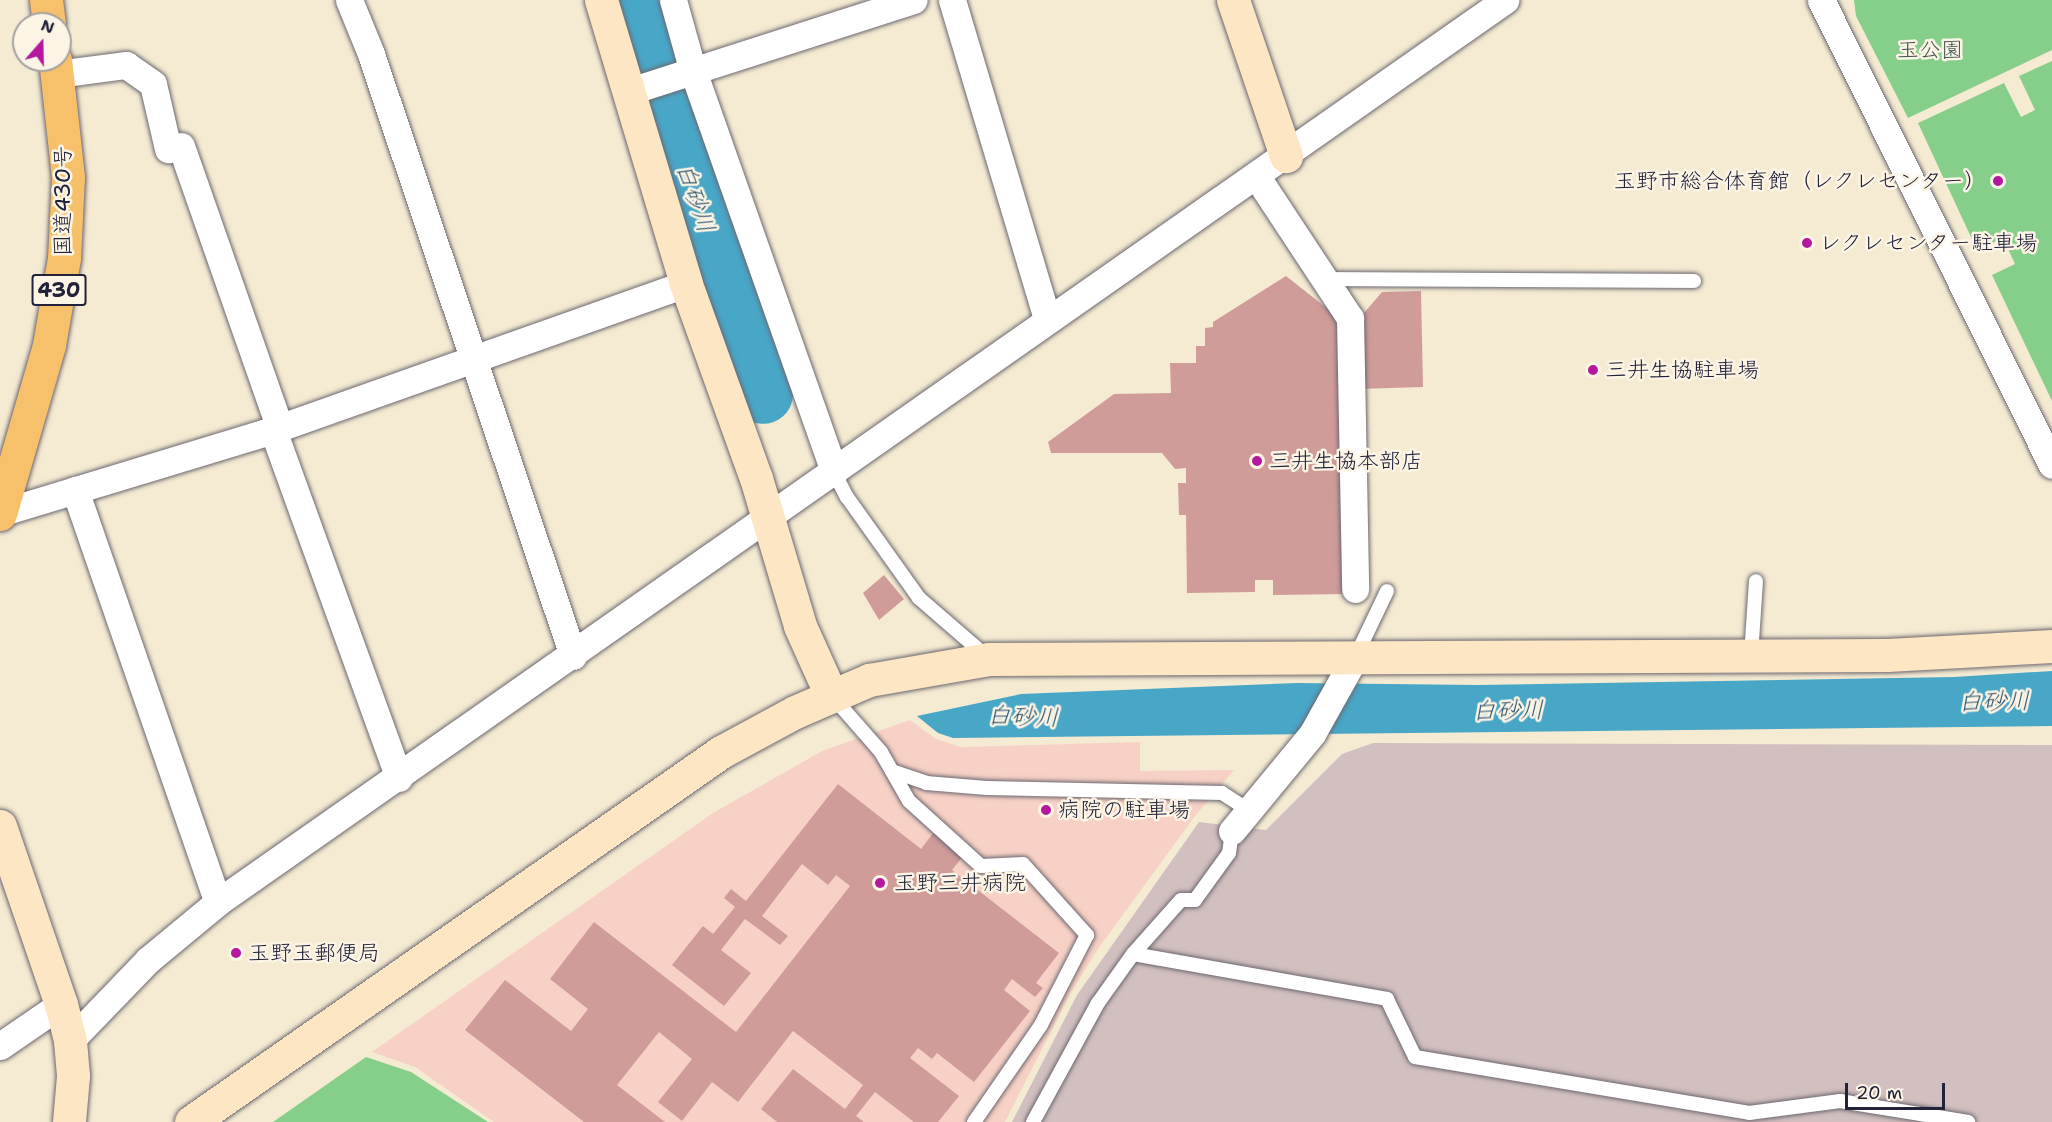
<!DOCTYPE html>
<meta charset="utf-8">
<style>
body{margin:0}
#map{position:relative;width:2052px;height:1122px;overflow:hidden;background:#f5ebd3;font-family:"Shantell Sans","Klee One",sans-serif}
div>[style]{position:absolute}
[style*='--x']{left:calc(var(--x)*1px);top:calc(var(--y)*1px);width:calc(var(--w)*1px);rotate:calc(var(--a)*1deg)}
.built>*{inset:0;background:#f7d1c6}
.industrial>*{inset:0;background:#d2bfbf}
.green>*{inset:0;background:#85cf8b}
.water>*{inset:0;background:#48a6c7}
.river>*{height:60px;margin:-30px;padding:0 30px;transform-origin:30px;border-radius:30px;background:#48a6c7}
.building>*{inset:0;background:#d09c9a}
.roads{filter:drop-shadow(0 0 2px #6c6870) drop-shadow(0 0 2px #6c6870)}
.lane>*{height:14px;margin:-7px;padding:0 7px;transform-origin:7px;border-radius:7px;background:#fff}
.street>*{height:27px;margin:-13.5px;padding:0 13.5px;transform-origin:13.5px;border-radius:13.5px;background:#fff}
.secondary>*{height:33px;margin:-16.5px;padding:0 16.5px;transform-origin:16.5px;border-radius:16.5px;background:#fce6c4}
.highway>*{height:33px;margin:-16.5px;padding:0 16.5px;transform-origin:16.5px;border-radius:16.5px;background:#f7c06b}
.dots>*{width:16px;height:16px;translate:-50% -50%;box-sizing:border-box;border:3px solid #fcf5e5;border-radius:50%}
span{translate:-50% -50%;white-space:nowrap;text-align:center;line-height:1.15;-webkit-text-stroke:5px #fcf5e5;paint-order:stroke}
.shield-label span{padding:2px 4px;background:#fcf5e5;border:2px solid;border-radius:4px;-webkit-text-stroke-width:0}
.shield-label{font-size:21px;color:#22223b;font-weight:700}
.park-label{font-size:22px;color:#405653}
.poi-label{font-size:22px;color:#22223b}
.right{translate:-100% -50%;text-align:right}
.left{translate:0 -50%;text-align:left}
.street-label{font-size:22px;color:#22223b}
.water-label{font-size:24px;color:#315773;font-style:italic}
.north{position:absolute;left:12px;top:12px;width:60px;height:60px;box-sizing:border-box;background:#fcf5e5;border:2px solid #a5a1a1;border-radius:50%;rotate:20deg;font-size:16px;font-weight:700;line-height:24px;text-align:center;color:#22223b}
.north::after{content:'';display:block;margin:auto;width:21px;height:27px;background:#b5179e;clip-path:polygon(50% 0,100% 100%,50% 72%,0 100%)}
.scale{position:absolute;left:1845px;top:1083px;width:100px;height:27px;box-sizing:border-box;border:3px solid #22223b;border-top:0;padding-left:8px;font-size:18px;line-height:21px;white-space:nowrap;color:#22223b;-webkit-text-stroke:4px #fcf5e5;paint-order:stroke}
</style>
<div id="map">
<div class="built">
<div style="clip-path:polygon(910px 720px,936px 739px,961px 747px,1140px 742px,1140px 771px,1234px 770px,1195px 816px,1098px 949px,1071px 992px,1005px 1122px,494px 1122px,415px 1067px,372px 1052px,713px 813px,822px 751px)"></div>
</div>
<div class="industrial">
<div style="clip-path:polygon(1373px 743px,2052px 745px,2052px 1122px,1012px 1122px,1077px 995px,1199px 822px,1266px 830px,1342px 754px)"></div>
</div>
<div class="green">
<div style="clip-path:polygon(1854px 0,2052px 0,2052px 50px,1908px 118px,1856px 16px)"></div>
<div style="clip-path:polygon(2052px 61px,2052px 401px,1992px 275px,2015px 264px,2003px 238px,1977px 250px,1918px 123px,2004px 83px,2021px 117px,2035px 110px,2019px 76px)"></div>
<div style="clip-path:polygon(366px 1057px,411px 1072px,488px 1122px,273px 1122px)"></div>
</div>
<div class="water">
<div style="clip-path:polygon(2052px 671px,2052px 726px,953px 738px,938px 733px,917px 716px,1021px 694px,1297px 683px,1478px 685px,1954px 677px)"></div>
</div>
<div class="river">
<div style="--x:630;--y:0;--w:72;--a:73.8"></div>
<div style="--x:650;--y:69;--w:344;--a:70.8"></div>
</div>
<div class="building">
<div style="clip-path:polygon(1286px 276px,1343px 321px,1357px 321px,1382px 292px,1421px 291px,1423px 387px,1358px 389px,1347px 594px,1273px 595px,1273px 580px,1255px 580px,1255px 592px,1187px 593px,1186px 515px,1179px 515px,1178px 483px,1186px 483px,1186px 468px,1175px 469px,1162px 453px,1051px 453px,1048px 442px,1114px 394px,1171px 393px,1170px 363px,1196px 363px,1196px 346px,1205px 346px,1205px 328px,1213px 327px,1213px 322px)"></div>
<div style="clip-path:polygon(884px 575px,904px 599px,879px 620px,863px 593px)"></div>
<div style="clip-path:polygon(838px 784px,921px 849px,934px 832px,964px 855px,952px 870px,1059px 953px,1036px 983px,1043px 988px,1035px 997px,1012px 979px,1004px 990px,1030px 1011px,974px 1082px,937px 1053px,932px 1059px,918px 1048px,910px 1058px,959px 1096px,938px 1122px,914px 1122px,875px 1092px,856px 1116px,864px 1122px,777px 1122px,761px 1109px,793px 1069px,845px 1109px,863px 1085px,793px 1031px,738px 1102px,712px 1082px,682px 1121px,658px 1102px,692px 1059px,659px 1032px,617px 1085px,665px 1122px,584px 1122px,465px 1030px,505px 980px,571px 1031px,588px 1009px,550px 979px,594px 922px,736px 1032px,850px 886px,836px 875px,828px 885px,802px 864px,762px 916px,788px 936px,780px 945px,745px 919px,721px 950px,751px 973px,724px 1006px,672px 965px,703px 926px,713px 934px,735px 907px,724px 898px,731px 889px,746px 901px)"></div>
</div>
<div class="roads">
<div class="lane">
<div style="--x:1325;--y:279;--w:369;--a:0.3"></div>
<div style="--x:834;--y:472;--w:28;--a:63"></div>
<div style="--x:847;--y:497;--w:124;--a:54.5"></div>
<div style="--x:919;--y:598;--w:89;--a:40.9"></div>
<div style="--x:1356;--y:656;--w:72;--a:-64.5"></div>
<div style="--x:1751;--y:656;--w:75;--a:-86.2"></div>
<div style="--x:832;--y:696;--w:74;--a:48.8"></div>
<div style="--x:881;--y:752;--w:56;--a:60.3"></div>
<div style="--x:909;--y:801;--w:97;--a:42.1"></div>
<div style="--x:981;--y:866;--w:42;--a:-2.7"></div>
<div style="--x:1023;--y:864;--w:96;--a:48"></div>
<div style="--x:1087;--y:935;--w:101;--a:117.1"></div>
<div style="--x:1041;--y:1025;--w:118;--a:124.6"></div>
<div style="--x:892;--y:771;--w:36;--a:19"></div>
<div style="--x:926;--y:783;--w:61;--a:4.7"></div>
<div style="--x:987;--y:788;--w:235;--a:1.2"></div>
<div style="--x:1222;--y:793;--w:33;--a:33"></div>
<div style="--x:1133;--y:954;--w:258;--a:10"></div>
<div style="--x:1387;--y:999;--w:64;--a:64.2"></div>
<div style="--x:1415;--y:1057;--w:339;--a:9.5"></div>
<div style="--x:1749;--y:1113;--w:92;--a:-7.5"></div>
<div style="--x:1840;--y:1101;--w:130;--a:9.3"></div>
<div style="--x:1033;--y:1122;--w:136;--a:-61.4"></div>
<div style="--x:1098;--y:1003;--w:60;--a:-54.5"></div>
<div style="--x:1133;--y:954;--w:72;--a:-48.4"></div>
<div style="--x:1181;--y:900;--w:14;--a:0"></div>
<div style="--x:1195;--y:900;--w:58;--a:-54.1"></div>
<div style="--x:1229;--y:853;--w:22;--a:-82"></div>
</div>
<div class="street">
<div style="--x:349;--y:0;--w:58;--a:67.8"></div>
<div style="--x:371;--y:54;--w:635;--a:71.45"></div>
<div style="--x:673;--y:0;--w:71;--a:74.4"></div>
<div style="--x:692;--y:68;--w:428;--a:70.6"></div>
<div style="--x:952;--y:0;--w:332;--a:73.4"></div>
<div style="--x:1821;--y:0;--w:519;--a:63.58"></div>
<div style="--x:57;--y:74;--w:70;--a:-7.4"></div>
<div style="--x:126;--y:65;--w:33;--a:35"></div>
<div style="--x:153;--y:84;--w:67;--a:77"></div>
<div style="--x:627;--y:92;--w:301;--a:-17.8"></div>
<div style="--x:181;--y:146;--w:299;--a:70.7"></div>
<div style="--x:1257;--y:177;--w:169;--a:56.6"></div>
<div style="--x:1350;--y:318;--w:271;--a:88.9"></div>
<div style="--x:273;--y:430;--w:370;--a:70.1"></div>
<div style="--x:75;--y:490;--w:436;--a:70.9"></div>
<div style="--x:0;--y:513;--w:285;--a:-16.9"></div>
<div style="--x:273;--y:430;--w:438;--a:-19.5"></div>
<div style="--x:1232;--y:831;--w:126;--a:-50.5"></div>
<div style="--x:1312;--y:734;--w:88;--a:-60.8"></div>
<div style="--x:70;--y:1041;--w:112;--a:-46.1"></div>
<div style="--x:148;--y:960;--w:91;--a:-39.6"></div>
<div style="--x:218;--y:902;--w:1572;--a:-35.02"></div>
<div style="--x:0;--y:1046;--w:74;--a:-34.5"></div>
</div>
<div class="secondary">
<div style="--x:601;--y:0;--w:296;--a:73.3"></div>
<div style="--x:686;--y:284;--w:206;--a:70.2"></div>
<div style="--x:756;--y:478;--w:154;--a:73.4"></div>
<div style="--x:800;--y:626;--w:76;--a:65.8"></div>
<div style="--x:1233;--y:0;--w:165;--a:71.2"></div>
<div style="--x:0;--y:826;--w:188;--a:71.1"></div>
<div style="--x:61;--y:1004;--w:38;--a:76"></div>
<div style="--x:70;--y:1041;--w:35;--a:85"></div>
<div style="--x:73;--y:1076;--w:46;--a:95"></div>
<div style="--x:191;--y:1122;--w:646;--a:-34.92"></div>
<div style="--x:721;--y:752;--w:84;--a:-28.4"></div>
<div style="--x:795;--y:712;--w:81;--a:-23.4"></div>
<div style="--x:869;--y:680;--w:122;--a:-9.9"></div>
<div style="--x:989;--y:659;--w:898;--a:-0.26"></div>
<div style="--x:1887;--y:655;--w:165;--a:-3.1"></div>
</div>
<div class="highway">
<div style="--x:46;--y:0;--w:24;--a:83"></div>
<div style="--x:0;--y:514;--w:176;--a:-73.8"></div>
<div style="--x:49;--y:345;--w:88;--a:-80.2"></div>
<div style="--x:64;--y:258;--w:81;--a:-87.2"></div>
<div style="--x:68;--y:177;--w:118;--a:-96.3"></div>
</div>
</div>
<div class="dots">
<div style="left:1998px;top:181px;background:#b5179e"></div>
<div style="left:1807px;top:243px;background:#b5179e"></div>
<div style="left:1593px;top:370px;background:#b5179e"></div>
<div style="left:1257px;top:461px;background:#b5179e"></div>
<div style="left:1046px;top:810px;background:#b5179e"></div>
<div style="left:880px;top:883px;background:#b5179e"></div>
<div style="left:236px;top:953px;background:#b5179e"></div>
</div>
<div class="shield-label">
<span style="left:59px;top:290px">430</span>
</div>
<div class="park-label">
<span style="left:1930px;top:50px">玉公園</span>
</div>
<div class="poi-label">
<span class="right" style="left:1986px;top:181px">玉野市総合体育館（レクレセンター）</span>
<span class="left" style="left:1819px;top:243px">レクレセンター駐車場</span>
<span class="left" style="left:1605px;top:370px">三井生協駐車場</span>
<span class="left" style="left:1269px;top:461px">三井生協本部店</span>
<span class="left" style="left:1058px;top:810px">病院の駐車場</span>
<span class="left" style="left:894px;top:883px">玉野三井病院</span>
<span class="left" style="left:248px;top:953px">玉野玉郵便局</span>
</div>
<div class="street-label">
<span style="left:63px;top:201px;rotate:-90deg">国道430号</span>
</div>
<div class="water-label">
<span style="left:695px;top:198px;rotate:71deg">白砂川</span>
<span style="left:1994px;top:702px;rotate:-1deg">白砂川</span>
<span style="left:1508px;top:711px;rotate:-1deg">白砂川</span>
<span style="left:1023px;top:717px;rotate:2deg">白砂川</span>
</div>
<div class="north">N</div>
<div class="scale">20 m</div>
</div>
